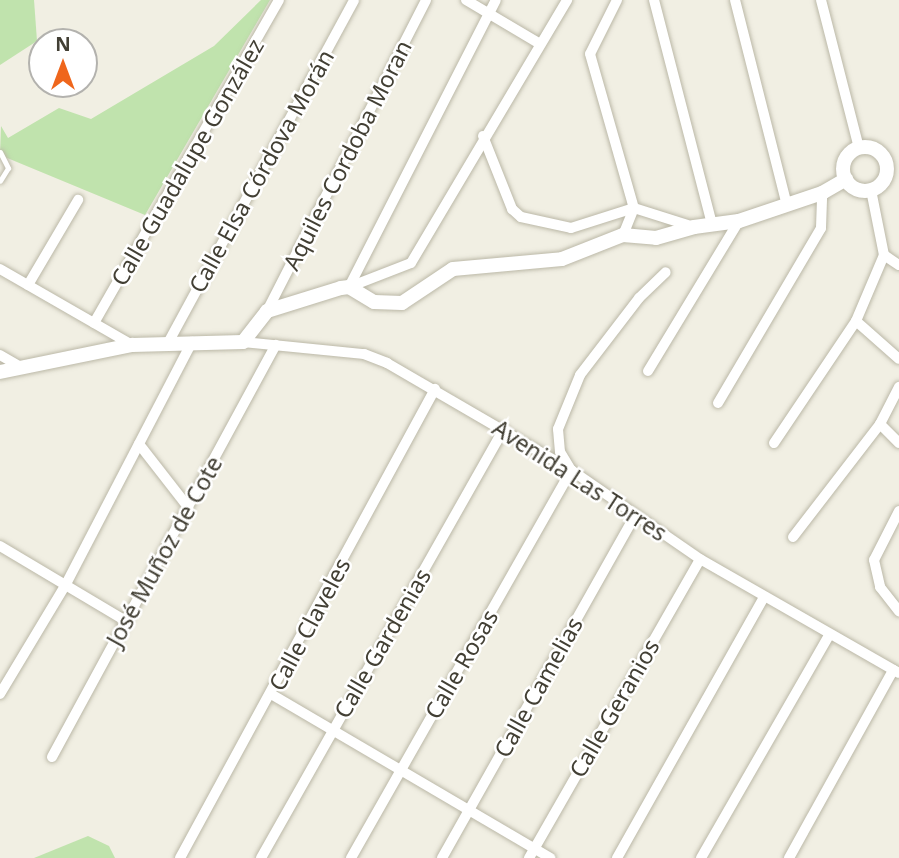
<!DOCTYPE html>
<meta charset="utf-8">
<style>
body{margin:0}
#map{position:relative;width:899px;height:858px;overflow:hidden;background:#f1efe3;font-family:"Noto Sans",sans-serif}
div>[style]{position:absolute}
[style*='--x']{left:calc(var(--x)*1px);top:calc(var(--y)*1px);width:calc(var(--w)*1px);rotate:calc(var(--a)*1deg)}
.green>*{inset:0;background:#c0e3ad}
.roads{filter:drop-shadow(0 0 2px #bbb8a7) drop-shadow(0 0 2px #bbb8a7)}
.service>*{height:5px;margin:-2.5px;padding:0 2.5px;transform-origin:2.5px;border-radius:2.5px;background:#fff}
.minor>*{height:10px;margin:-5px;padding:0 5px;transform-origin:5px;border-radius:5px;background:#fff}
.tertiary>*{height:14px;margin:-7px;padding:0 7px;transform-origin:7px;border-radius:7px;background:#fff}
.tertiary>.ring{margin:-7px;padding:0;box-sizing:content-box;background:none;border:14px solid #fff;border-radius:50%}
span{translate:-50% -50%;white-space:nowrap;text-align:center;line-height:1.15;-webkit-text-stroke:5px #fff;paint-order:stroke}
.street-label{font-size:23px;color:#423f34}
.north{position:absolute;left:28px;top:28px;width:70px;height:70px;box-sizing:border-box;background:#fff;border:2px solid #b3b2ae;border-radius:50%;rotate:0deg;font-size:19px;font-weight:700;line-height:28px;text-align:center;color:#423f34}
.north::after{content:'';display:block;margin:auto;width:24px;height:32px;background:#ef661c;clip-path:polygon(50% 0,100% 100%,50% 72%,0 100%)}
</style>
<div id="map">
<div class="green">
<div style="clip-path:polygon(0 0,34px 0,37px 41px,0 65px)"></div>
<div style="clip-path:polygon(261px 0,270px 0,145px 215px,0 155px,1px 126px,8px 138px,59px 108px,91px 119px,214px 46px)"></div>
<div style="clip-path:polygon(88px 836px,109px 846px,115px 858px,34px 858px)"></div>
</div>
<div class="roads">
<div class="service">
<div style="--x:0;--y:152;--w:18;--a:63"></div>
<div style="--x:8;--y:168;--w:15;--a:122"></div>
</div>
<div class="minor">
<div style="--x:466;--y:0;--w:86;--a:30.7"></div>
<div style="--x:617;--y:0;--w:60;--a:116.6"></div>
<div style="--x:590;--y:54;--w:160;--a:74.1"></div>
<div style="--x:634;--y:208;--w:29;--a:112"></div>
<div style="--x:654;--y:0;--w:232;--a:75.5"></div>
<div style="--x:735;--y:0;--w:212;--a:75.8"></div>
<div style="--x:821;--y:0;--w:153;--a:75.6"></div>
<div style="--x:483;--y:136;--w:79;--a:68.3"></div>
<div style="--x:512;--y:209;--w:12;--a:42"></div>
<div style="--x:521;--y:217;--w:51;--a:12.4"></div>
<div style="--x:571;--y:228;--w:66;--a:-17.6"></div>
<div style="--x:634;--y:208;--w:63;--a:17.6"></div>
<div style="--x:884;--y:255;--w:18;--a:34"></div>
<div style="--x:0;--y:269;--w:152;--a:29.9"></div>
<div style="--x:28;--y:285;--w:99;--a:-59.5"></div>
<div style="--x:349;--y:287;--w:66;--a:-21.2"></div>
<div style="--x:411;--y:263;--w:306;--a:-59.3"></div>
<div style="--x:349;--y:287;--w:322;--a:-62.9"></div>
<div style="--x:267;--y:311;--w:349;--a:-62.9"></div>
<div style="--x:856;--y:321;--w:57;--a:41.5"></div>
<div style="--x:94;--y:323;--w:372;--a:-60.2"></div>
<div style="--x:243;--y:342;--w:122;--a:5.7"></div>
<div style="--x:364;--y:354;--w:25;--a:21"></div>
<div style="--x:387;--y:363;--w:213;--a:30.2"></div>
<div style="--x:571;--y:470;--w:157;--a:34.6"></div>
<div style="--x:700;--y:559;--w:229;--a:29.8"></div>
<div style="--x:168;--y:343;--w:390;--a:-61.5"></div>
<div style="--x:0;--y:355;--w:24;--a:30"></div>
<div style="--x:648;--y:371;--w:175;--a:-58.8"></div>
<div style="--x:718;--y:403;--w:203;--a:-59.5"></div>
<div style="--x:821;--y:228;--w:35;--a:-88"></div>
<div style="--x:880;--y:424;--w:27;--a:45"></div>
<div style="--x:774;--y:443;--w:147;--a:-56.1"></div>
<div style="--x:856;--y:321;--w:72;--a:-67"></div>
<div style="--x:884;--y:255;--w:66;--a:-101.3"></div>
<div style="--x:139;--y:444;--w:80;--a:52.1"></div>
<div style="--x:899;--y:511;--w:55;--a:117"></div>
<div style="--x:874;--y:560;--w:28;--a:77"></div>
<div style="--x:880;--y:587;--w:31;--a:52"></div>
<div style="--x:793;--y:537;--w:143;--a:-52.4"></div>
<div style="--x:880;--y:424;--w:42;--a:-62.8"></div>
<div style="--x:0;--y:546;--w:147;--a:30.8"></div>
<div style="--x:0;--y:694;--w:128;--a:-59"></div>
<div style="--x:66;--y:584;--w:273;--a:-62.5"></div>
<div style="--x:271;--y:694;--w:324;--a:30.4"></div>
<div style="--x:52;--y:757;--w:469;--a:-61.5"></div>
<div style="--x:180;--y:858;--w:534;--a:-61.47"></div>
<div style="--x:261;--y:858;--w:493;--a:-60.5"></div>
<div style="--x:351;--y:858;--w:446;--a:-60.4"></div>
<div style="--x:571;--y:470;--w:21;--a:-121"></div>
<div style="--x:560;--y:452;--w:23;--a:-95"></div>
<div style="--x:558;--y:429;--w:58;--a:-67.8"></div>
<div style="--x:580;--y:375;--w:97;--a:-52.5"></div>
<div style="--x:639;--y:298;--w:37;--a:-44"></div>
<div style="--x:442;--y:858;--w:393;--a:-60.6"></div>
<div style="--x:529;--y:858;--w:344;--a:-60.2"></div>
<div style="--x:617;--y:858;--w:300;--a:-60.6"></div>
<div style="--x:701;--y:858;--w:258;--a:-60.1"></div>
<div style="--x:789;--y:858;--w:215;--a:-61"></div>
</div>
<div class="tertiary">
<div class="ring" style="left:843px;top:147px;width:30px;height:30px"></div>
<div style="--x:0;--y:372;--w:135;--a:-11.6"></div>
<div style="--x:132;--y:345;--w:111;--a:-1.5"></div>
<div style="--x:243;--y:342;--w:39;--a:-52"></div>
<div style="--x:267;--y:311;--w:77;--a:-17.3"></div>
<div style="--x:341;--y:288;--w:8;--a:-7"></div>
<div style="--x:349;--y:287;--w:29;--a:31"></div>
<div style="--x:374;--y:302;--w:28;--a:2"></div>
<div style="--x:402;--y:303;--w:61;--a:-33.7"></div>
<div style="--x:453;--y:269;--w:109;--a:-5.2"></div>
<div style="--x:562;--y:259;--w:66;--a:-21.5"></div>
<div style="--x:623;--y:235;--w:33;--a:5"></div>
<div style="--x:656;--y:238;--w:40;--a:-16"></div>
<div style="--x:694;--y:227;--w:45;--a:-7.6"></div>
<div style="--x:739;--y:221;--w:88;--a:-18.6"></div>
<div style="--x:822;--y:193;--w:28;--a:-30"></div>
</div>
</div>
<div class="street-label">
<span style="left:347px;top:155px;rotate:-63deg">Aquiles Cordoba Moran</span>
<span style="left:187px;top:162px;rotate:-60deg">Calle Guadalupe González</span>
<span style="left:261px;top:171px;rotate:-61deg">Calle Elsa Córdova Morán</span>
<span style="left:580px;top:480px;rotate:33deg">Avenida Las Torres</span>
<span style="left:164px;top:551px;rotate:-61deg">José Muñoz de Cote</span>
<span style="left:309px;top:624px;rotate:-62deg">Calle Claveles</span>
<span style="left:382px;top:643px;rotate:-60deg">Calle Gardenias</span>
<span style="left:461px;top:664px;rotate:-60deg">Calle Rosas</span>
<span style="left:538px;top:687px;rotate:-61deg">Calle Camelias</span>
<span style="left:614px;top:708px;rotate:-60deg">Calle Geranios</span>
</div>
<div class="north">N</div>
</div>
